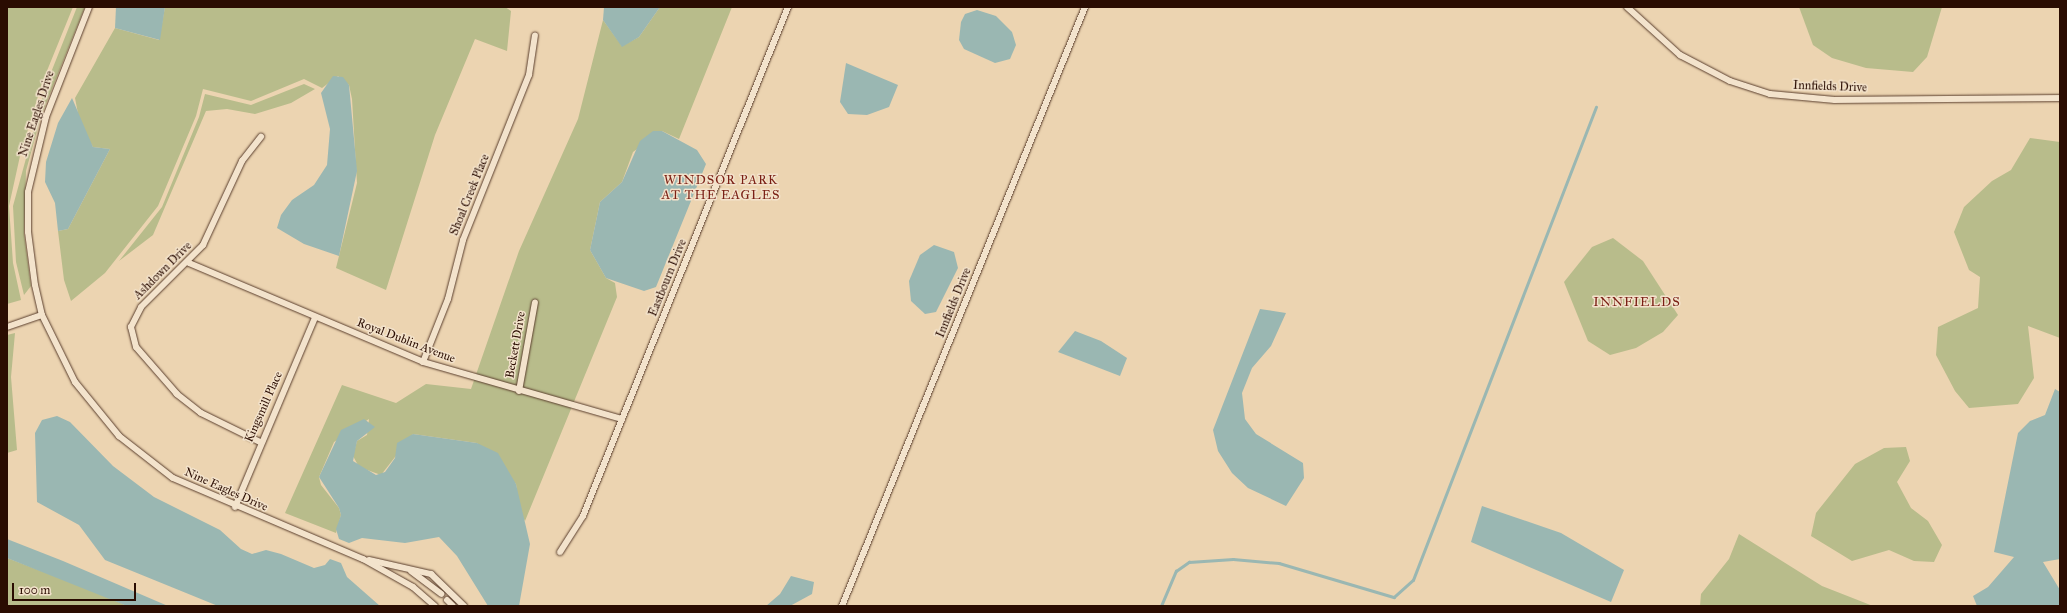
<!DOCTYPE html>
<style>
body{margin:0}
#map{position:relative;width:2067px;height:613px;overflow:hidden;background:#ecd4b1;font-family:"IM FELL Great Primer",serif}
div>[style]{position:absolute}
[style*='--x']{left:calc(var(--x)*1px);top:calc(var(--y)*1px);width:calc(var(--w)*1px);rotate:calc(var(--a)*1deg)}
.green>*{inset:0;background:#b8bc8b}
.water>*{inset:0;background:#9ab7b2}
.stream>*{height:2.5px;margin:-1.25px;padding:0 1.25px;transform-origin:1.25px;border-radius:1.25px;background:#9ab7b2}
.roads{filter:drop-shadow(0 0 1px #5a3e2d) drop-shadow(0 0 1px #5a3e2d)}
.street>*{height:6px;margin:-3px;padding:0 3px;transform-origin:3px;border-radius:3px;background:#f3e3cc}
span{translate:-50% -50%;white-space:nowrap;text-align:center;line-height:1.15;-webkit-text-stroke:3px #f3e3cc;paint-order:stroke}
.street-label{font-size:12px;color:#2a0c01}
.neighbourhood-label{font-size:13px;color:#7a1f14;letter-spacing:1px}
.frame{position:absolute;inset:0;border:8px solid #2a0c01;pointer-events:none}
.scale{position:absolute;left:12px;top:583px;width:124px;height:18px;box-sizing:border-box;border:2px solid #2a0c01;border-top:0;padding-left:5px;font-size:12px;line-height:14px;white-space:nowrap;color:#2a0c01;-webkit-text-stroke:3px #f3e3cc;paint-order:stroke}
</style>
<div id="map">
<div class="green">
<div style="clip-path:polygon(7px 7px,73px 7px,42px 83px,20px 156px,9px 206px,13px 263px,21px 300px,7px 304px)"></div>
<div style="clip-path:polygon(77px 7px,85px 7px,41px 116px,26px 171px,24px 233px,31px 286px,24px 295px,16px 262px,13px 206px,46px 85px)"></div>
<div style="clip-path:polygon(165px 7px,505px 7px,511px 11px,507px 51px,475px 39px,435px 135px,386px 290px,336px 268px,357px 183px,352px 99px,349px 85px,338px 76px,322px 88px,304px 79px,251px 101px,203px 89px,196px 116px,158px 206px,105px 273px,71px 301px,64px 280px,58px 231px,68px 229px,110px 149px,93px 147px,80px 124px,75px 98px,115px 28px,159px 40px)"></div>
<div style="clip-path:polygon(660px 7px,732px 7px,679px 139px,662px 131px,633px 152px,622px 182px,600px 202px,590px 250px,606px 278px,615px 283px,617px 297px,525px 521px,520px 512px,516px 484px,477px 443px,413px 434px,381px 475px,359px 467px,353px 456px,357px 441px,367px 435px,369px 419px,334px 442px,319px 477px,321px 485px,339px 508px,341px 515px,336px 533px,285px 513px,342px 385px,396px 403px,426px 384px,471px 389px,519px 251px,578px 119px,603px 20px,622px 46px,639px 37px)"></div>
<div style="clip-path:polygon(1799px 7px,1942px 7px,1927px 57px,1913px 72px,1866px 68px,1832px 58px,1813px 45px)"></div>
<div style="clip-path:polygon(304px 84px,315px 89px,291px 103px,255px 114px,227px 109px,206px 111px,153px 235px,119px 261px,162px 207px,199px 117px,205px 94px,251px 105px)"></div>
<div style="clip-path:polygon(2030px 138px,2060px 142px,2060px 338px,2028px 326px,2034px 378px,2018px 404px,1969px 408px,1955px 391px,1936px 355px,1938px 327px,1978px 308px,1980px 277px,1969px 270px,1954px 232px,1964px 207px,1992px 181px,2011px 170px)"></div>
<div style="clip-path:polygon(1613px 238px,1643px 261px,1678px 315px,1663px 332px,1636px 348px,1610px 355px,1588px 341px,1564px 282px,1592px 247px)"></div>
<div style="clip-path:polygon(15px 333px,11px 377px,17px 450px,7px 453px,7px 335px)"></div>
<div style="clip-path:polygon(1906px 447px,1910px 461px,1897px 482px,1911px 508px,1928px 521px,1942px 545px,1934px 562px,1914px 561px,1889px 550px,1852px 561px,1811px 536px,1816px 513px,1855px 464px,1884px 448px)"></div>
<div style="clip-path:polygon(1739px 534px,1822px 586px,1873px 606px,1700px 606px,1701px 594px,1729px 559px)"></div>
<div style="clip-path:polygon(7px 558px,78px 585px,125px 605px,7px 606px)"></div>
</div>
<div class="water">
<div style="clip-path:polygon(116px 7px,165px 7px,160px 40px,115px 28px)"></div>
<div style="clip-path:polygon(604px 7px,660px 7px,639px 37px,622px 47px,603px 20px)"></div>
<div style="clip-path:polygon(977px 10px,996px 16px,1012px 32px,1016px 45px,1010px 59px,995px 63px,964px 49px,959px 40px,961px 22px,965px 14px)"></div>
<div style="clip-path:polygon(846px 63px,898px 85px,889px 107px,867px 115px,848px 114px,840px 102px)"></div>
<div style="clip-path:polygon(333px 76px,343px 77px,349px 85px,357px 171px,339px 256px,304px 244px,277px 228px,281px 215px,292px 200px,314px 185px,327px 165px,330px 129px,321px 93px)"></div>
<div style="clip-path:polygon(72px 98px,93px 147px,110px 149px,68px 229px,58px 231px,55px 203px,45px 182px,46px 162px,58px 123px)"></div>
<div style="clip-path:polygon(653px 131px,662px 131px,697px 150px,706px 164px,656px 287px,644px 291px,606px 278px,590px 250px,600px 202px,622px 182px,640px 141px)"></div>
<div style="clip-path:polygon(934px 245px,954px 252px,958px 268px,936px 312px,925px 314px,911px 301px,909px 281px,920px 255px)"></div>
<div style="clip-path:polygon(1260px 309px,1286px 313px,1271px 346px,1252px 368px,1242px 393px,1245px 419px,1256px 434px,1303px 463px,1304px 478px,1286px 506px,1248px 488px,1232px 473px,1218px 451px,1213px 430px)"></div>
<div style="clip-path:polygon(1075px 331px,1101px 341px,1127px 358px,1120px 376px,1058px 352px)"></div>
<div style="clip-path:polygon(2055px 389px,2060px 392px,2060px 559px,2043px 562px,2060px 590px,2060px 606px,1977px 606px,1973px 596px,1988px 587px,2014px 557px,1994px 552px,2018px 433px,2030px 421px,2045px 415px)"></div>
<div style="clip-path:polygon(57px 416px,70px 422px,113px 466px,154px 497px,220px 530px,241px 549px,252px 554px,266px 550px,281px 554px,314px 568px,325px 565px,330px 559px,341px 563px,347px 577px,380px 606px,218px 606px,105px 560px,79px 525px,37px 502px,35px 433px,42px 420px)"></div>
<div style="clip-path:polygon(364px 419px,375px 427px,357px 441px,353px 461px,376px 475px,385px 472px,395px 458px,397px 443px,413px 434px,477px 443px,498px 453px,516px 484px,530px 544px,519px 606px,488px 606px,457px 556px,439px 537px,405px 543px,362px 538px,349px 543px,339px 539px,336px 529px,341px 515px,339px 508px,319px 477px,341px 430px)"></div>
<div style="clip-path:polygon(1482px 506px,1561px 533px,1624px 570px,1611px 602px,1471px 542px)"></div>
<div style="clip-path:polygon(7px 539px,63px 561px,168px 606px,127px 606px,7px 558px)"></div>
<div style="clip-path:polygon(791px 576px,814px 582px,812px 594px,790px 606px,766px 606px,780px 594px)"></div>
</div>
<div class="stream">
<div style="--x:1161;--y:606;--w:38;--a:-67"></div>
<div style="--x:1176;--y:571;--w:16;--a:-35"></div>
<div style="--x:1189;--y:562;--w:44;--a:-3.9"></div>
<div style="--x:1233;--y:559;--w:46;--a:5"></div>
<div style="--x:1279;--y:563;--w:120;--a:16.5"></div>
<div style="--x:1394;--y:597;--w:25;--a:-42"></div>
<div style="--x:1413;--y:580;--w:507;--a:-68.85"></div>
</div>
<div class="roads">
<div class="street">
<div style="--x:89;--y:7;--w:118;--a:111.4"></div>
<div style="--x:46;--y:117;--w:77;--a:103.5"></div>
<div style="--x:28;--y:192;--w:40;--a:90"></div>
<div style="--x:28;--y:232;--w:53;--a:82.5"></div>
<div style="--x:35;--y:285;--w:31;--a:77"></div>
<div style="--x:42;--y:315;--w:75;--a:63.8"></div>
<div style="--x:75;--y:382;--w:70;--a:50.8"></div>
<div style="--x:119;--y:436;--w:68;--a:37.9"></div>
<div style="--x:173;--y:478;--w:207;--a:23.1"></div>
<div style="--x:363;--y:559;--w:57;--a:29.2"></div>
<div style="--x:413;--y:587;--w:29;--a:41"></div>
<div style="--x:1627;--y:7;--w:72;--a:42.2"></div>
<div style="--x:1680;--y:55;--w:56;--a:27.5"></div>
<div style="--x:1730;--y:81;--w:42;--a:18"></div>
<div style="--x:1770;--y:94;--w:65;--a:5.3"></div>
<div style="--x:1835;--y:100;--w:225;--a:-0.5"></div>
<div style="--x:189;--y:263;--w:254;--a:22.9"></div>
<div style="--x:423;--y:362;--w:207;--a:16"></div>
<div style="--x:7;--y:327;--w:37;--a:-19"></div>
<div style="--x:423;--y:362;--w:68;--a:-68.4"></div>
<div style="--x:448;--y:299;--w:61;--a:-75.7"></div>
<div style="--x:463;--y:240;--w:178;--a:-68.2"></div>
<div style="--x:529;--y:75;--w:40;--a:-81.5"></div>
<div style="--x:519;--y:391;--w:90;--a:-79.8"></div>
<div style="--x:260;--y:442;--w:66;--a:-153.8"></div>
<div style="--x:201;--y:413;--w:31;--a:-142"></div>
<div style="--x:177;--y:394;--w:62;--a:-131.1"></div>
<div style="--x:136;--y:347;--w:21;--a:-104"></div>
<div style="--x:131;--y:327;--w:22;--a:-63"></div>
<div style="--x:141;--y:307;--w:88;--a:-45"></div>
<div style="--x:203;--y:245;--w:93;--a:-65.1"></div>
<div style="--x:242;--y:161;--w:31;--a:-52"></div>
<div style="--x:235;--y:507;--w:205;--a:-67.1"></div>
<div style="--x:560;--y:552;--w:43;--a:-57.4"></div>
<div style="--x:583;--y:516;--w:549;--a:-68.06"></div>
<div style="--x:369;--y:560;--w:64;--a:12.7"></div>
<div style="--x:431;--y:574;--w:46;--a:44.1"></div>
<div style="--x:411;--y:571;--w:38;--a:37"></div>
<div style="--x:447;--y:600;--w:8;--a:45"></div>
<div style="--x:842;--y:606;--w:646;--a:-67.92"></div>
</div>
</div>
<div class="street-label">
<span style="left:1830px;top:87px;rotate:2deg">Innfields Drive</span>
<span style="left:37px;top:114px;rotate:-72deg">Nine Eagles Drive</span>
<span style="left:470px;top:195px;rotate:-68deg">Shoal Creek Place</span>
<span style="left:163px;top:271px;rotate:-45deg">Ashdown Drive</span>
<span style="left:668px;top:278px;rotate:-68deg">Eastbourn Drive</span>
<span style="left:954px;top:303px;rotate:-68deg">Innfields Drive</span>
<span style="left:406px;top:341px;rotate:21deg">Royal Dublin Avenue</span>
<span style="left:516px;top:345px;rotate:-80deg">Beckett Drive</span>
<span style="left:264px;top:407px;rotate:-66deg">Kingsmill Place</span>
<span style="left:226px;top:490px;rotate:24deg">Nine Eagles Drive</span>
</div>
<div class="neighbourhood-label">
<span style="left:721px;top:188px">WINDSOR PARK<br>AT THE EAGLES</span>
<span style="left:1637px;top:302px">INNFIELDS</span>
</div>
<div class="frame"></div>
<div class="scale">100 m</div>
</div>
